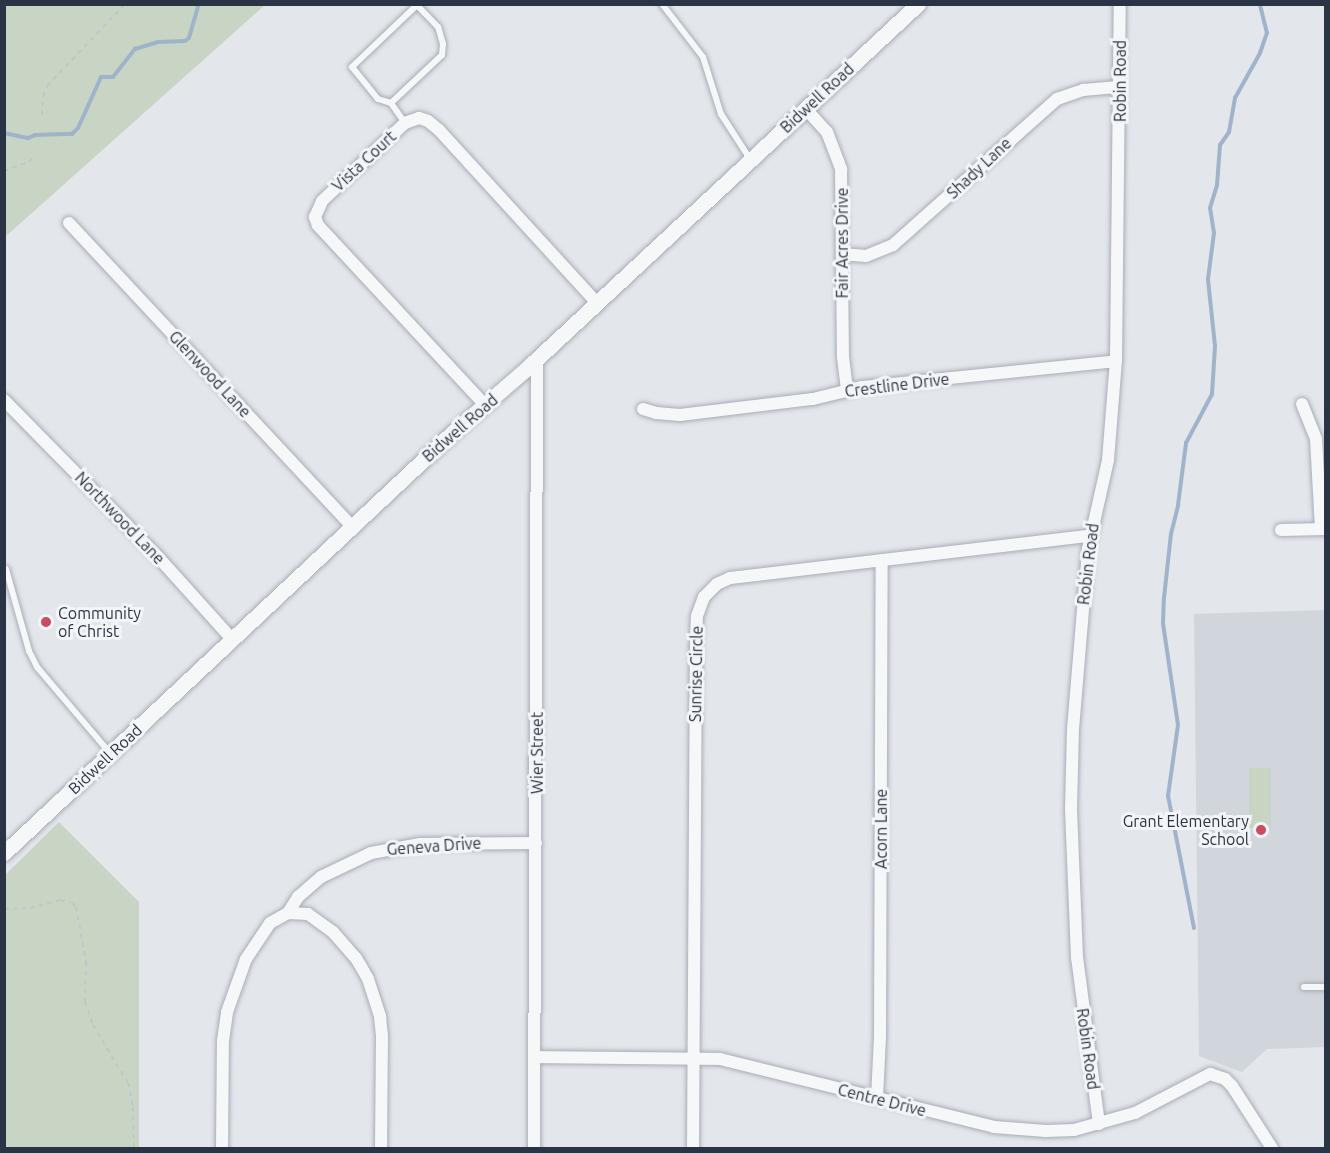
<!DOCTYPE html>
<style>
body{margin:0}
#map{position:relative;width:1330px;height:1153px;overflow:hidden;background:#e3e6eb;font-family:Ubuntu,sans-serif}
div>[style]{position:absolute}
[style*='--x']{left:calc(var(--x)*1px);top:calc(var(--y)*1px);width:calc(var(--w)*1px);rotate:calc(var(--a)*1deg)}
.built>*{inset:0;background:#d1d6dd}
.green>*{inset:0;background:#c9d5c4;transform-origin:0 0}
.stream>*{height:4px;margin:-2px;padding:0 2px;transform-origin:2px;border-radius:2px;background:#9fb4cb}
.path>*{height:2px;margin-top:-1px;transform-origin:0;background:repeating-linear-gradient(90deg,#c1c4ca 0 4.5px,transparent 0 9px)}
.roads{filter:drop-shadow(0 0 2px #a8adb6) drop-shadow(0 0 2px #a8adb6)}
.service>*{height:6px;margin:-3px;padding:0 3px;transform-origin:3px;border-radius:3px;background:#f6f7f9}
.minor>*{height:12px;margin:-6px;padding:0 6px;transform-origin:6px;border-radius:6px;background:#f6f7f9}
.tertiary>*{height:15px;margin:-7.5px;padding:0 7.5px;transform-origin:7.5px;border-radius:7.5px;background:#f6f7f9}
.dots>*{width:16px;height:16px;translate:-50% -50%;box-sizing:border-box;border:3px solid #f3f5f8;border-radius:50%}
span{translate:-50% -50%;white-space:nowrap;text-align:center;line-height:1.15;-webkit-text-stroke:6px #f3f5f8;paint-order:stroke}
.street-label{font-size:16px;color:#2b3444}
.poi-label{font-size:16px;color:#2b3444}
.left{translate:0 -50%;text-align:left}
.right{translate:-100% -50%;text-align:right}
.frame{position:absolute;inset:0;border:6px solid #2b3444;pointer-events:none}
</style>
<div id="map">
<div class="built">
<div style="clip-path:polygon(1325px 610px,1325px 1047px,1267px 1049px,1242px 1072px,1199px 1056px,1194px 614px)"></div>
</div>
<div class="green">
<div style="clip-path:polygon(5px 4px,265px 4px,265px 5px,5px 237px)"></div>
<div style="left:1249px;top:768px;width:22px;height:60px"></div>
<div style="clip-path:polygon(59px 822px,139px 902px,139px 1148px,5px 1148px,5px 875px)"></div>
</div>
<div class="stream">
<div style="--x:4;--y:133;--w:25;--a:12"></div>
<div style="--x:28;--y:138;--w:8;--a:-23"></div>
<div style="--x:35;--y:135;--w:37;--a:-2"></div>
<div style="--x:72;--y:134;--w:8;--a:-45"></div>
<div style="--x:78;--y:128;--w:56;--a:-65.7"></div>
<div style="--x:101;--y:77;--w:12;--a:0"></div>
<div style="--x:113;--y:77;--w:36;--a:-52"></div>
<div style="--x:135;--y:49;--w:24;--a:-17"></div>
<div style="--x:158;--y:42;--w:27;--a:-2"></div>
<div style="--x:185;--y:41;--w:5;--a:-37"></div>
<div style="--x:189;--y:38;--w:35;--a:-74"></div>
<div style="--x:1194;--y:928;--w:135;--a:-101.1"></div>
<div style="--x:1168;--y:796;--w:72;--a:-82"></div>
<div style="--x:1178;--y:725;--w:103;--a:-98.4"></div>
<div style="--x:1163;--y:623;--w:25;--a:-88"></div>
<div style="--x:1164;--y:598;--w:64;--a:-83.8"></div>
<div style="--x:1171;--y:534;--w:30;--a:-76"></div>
<div style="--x:1178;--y:505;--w:63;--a:-82.6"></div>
<div style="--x:1186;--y:443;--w:55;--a:-62"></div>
<div style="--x:1212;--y:394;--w:48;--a:-86.4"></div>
<div style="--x:1215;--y:346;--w:67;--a:-96"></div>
<div style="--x:1208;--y:279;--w:46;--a:-82.6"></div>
<div style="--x:1214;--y:233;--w:25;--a:-99"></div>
<div style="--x:1210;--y:208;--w:24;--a:-73"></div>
<div style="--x:1217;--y:185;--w:40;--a:-85.7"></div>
<div style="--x:1220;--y:145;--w:16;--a:-55"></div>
<div style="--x:1229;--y:132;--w:35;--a:-80"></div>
<div style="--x:1235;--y:98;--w:51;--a:-60.9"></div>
<div style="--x:1260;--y:53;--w:21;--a:-71"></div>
<div style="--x:1267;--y:33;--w:30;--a:-104"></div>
</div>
<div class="path">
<div style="--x:42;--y:115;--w:19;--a:-87"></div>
<div style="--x:43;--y:96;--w:11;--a:-68"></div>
<div style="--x:47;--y:86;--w:113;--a:-46.4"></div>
<div style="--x:4;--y:171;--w:27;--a:-20"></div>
<div style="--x:29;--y:162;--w:6;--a:-51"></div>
<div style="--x:4;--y:909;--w:26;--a:-2"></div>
<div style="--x:30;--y:908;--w:31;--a:-15"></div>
<div style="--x:60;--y:900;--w:12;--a:14"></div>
<div style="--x:72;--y:903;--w:6;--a:45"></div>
<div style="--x:76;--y:907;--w:56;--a:79.7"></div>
<div style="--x:86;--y:962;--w:40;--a:91.4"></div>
<div style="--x:85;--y:1002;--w:24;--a:71"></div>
<div style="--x:93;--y:1025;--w:68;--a:58.9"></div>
<div style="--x:128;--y:1083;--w:25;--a:78"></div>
<div style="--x:133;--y:1107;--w:41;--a:88.6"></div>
</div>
<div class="roads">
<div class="service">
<div style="--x:662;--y:4;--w:67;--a:52.3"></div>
<div style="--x:703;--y:57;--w:60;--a:72.5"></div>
<div style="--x:721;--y:114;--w:54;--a:57.2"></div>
<div style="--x:391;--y:103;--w:70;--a:-43.3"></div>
<div style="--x:442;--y:55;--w:11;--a:-85"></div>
<div style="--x:443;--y:44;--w:18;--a:-106"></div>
<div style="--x:438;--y:27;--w:30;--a:-134"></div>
<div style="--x:417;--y:5;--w:90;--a:136.4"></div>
<div style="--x:352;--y:67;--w:41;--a:50.9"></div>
<div style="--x:378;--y:99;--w:14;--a:17"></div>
<div style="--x:391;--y:103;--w:24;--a:55"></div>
<div style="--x:6;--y:569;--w:85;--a:74.3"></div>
<div style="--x:29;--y:651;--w:18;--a:63"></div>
<div style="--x:37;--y:667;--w:113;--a:49.7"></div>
<div style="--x:1304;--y:987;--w:22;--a:0"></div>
</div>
<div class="minor">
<div style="--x:806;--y:109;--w:31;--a:48"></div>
<div style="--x:827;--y:132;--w:40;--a:69"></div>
<div style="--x:841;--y:169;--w:188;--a:89.4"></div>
<div style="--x:843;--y:357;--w:32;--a:83"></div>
<div style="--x:69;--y:223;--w:415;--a:47"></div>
<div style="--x:842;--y:254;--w:24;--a:5"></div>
<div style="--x:866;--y:256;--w:29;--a:-22"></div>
<div style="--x:893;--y:245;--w:220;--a:-41.7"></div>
<div style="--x:1057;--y:99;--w:28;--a:-19"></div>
<div style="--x:1083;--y:90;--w:36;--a:-5"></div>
<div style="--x:4;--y:400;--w:221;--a:45.5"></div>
<div style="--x:159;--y:558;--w:109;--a:48"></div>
<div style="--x:1302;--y:404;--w:38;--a:68"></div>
<div style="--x:1316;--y:439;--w:90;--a:86.8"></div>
<div style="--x:485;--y:405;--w:246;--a:-132.9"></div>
<div style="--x:318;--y:225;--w:9;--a:-111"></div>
<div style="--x:315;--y:217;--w:17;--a:-66"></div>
<div style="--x:322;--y:201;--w:114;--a:-43.2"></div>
<div style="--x:405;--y:123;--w:15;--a:-20"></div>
<div style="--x:419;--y:118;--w:9;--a:18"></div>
<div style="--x:428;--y:121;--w:14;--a:39"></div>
<div style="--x:439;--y:130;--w:234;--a:47.6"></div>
<div style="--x:643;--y:409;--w:14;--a:17"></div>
<div style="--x:656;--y:413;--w:24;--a:5"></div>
<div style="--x:680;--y:415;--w:134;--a:-6.9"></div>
<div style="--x:813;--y:399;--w:50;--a:-13.8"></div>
<div style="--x:862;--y:387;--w:255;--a:-5.8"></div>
<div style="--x:1281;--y:530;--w:45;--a:-1.3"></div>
<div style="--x:288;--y:913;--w:20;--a:3"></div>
<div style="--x:308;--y:914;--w:31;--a:36"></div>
<div style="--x:333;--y:932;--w:35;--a:49"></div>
<div style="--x:356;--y:958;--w:24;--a:60"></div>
<div style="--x:368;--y:979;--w:40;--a:72"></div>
<div style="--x:380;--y:1017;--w:18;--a:84"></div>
<div style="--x:382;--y:1035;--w:113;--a:90.5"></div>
<div style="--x:535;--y:1057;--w:185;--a:0.6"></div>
<div style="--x:720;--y:1059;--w:282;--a:13.9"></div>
<div style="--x:994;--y:1127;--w:52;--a:4.4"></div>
<div style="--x:1046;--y:1131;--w:28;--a:-2"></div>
<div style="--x:1074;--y:1130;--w:63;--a:-15.6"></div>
<div style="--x:1135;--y:1113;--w:85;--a:-27.5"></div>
<div style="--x:1210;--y:1074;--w:16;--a:18"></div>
<div style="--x:1225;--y:1079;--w:10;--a:45"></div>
<div style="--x:1232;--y:1086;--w:74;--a:57.2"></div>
<div style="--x:877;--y:1098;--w:62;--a:-87.2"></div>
<div style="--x:880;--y:1036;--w:476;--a:-89.8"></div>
<div style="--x:1099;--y:1124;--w:167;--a:-97.5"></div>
<div style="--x:1077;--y:958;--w:148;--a:-92.3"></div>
<div style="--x:1071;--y:810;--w:81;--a:-88.6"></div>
<div style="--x:1073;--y:729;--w:181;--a:-85.2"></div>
<div style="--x:1088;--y:549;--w:91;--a:-77.3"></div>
<div style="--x:1108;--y:460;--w:99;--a:-85.4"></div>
<div style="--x:1116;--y:361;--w:357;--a:-89.4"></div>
<div style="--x:222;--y:1148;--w:107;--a:-89.5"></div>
<div style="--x:223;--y:1041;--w:29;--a:-82"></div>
<div style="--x:227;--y:1012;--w:56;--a:-70.3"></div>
<div style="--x:246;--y:959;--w:43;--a:-56.3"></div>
<div style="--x:270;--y:923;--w:21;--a:-29"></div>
<div style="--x:288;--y:913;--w:19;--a:-58"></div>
<div style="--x:298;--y:897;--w:30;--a:-41"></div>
<div style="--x:321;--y:877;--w:55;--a:-25.6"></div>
<div style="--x:371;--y:853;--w:50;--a:-10.4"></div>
<div style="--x:420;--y:844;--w:116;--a:-0.5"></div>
<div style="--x:534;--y:1148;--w:790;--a:-89.78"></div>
<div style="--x:693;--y:1148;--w:506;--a:-89.66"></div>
<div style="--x:696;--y:642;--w:26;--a:-88"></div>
<div style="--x:697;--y:616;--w:20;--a:-70"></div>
<div style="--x:704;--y:597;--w:18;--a:-45"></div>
<div style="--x:717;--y:584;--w:14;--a:-25"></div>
<div style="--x:730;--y:578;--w:362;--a:-6.7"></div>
</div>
<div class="tertiary">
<div style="--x:4;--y:853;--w:616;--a:-43.16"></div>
<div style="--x:453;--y:432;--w:96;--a:-40.8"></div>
<div style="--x:526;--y:369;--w:536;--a:-42.96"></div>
</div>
</div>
<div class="dots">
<div style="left:46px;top:622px;background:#ce4a5f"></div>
<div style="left:1261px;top:830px;background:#ce4a5f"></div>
</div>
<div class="street-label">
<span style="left:1120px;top:81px;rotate:-90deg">Robin Road</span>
<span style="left:817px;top:98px;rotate:-43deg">Bidwell Road</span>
<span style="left:364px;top:161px;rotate:-43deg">Vista Court</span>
<span style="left:979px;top:168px;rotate:-43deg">Shady Lane</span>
<span style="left:842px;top:243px;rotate:-90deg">Fair Acres Drive</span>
<span style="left:210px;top:374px;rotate:47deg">Glenwood Lane</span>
<span style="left:897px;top:385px;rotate:-7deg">Crestline Drive</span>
<span style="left:460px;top:428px;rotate:-41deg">Bidwell Road</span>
<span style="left:120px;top:518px;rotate:46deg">Northwood Lane</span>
<span style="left:1088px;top:564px;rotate:-83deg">Robin Road</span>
<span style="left:696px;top:674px;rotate:-89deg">Sunrise Circle</span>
<span style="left:537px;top:753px;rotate:-90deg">Wier Street</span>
<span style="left:105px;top:759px;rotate:-43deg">Bidwell Road</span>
<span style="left:881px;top:829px;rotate:-90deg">Acorn Lane</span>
<span style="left:434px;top:846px;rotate:-4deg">Geneva Drive</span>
<span style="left:1088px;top:1049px;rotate:82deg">Robin Road</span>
<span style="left:882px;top:1100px;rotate:14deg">Centre Drive</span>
</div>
<div class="poi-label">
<span class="left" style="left:58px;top:622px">Community<br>of Christ</span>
<span class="right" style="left:1249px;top:830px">Grant Elementary<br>School</span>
</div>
<div class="frame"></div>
</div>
